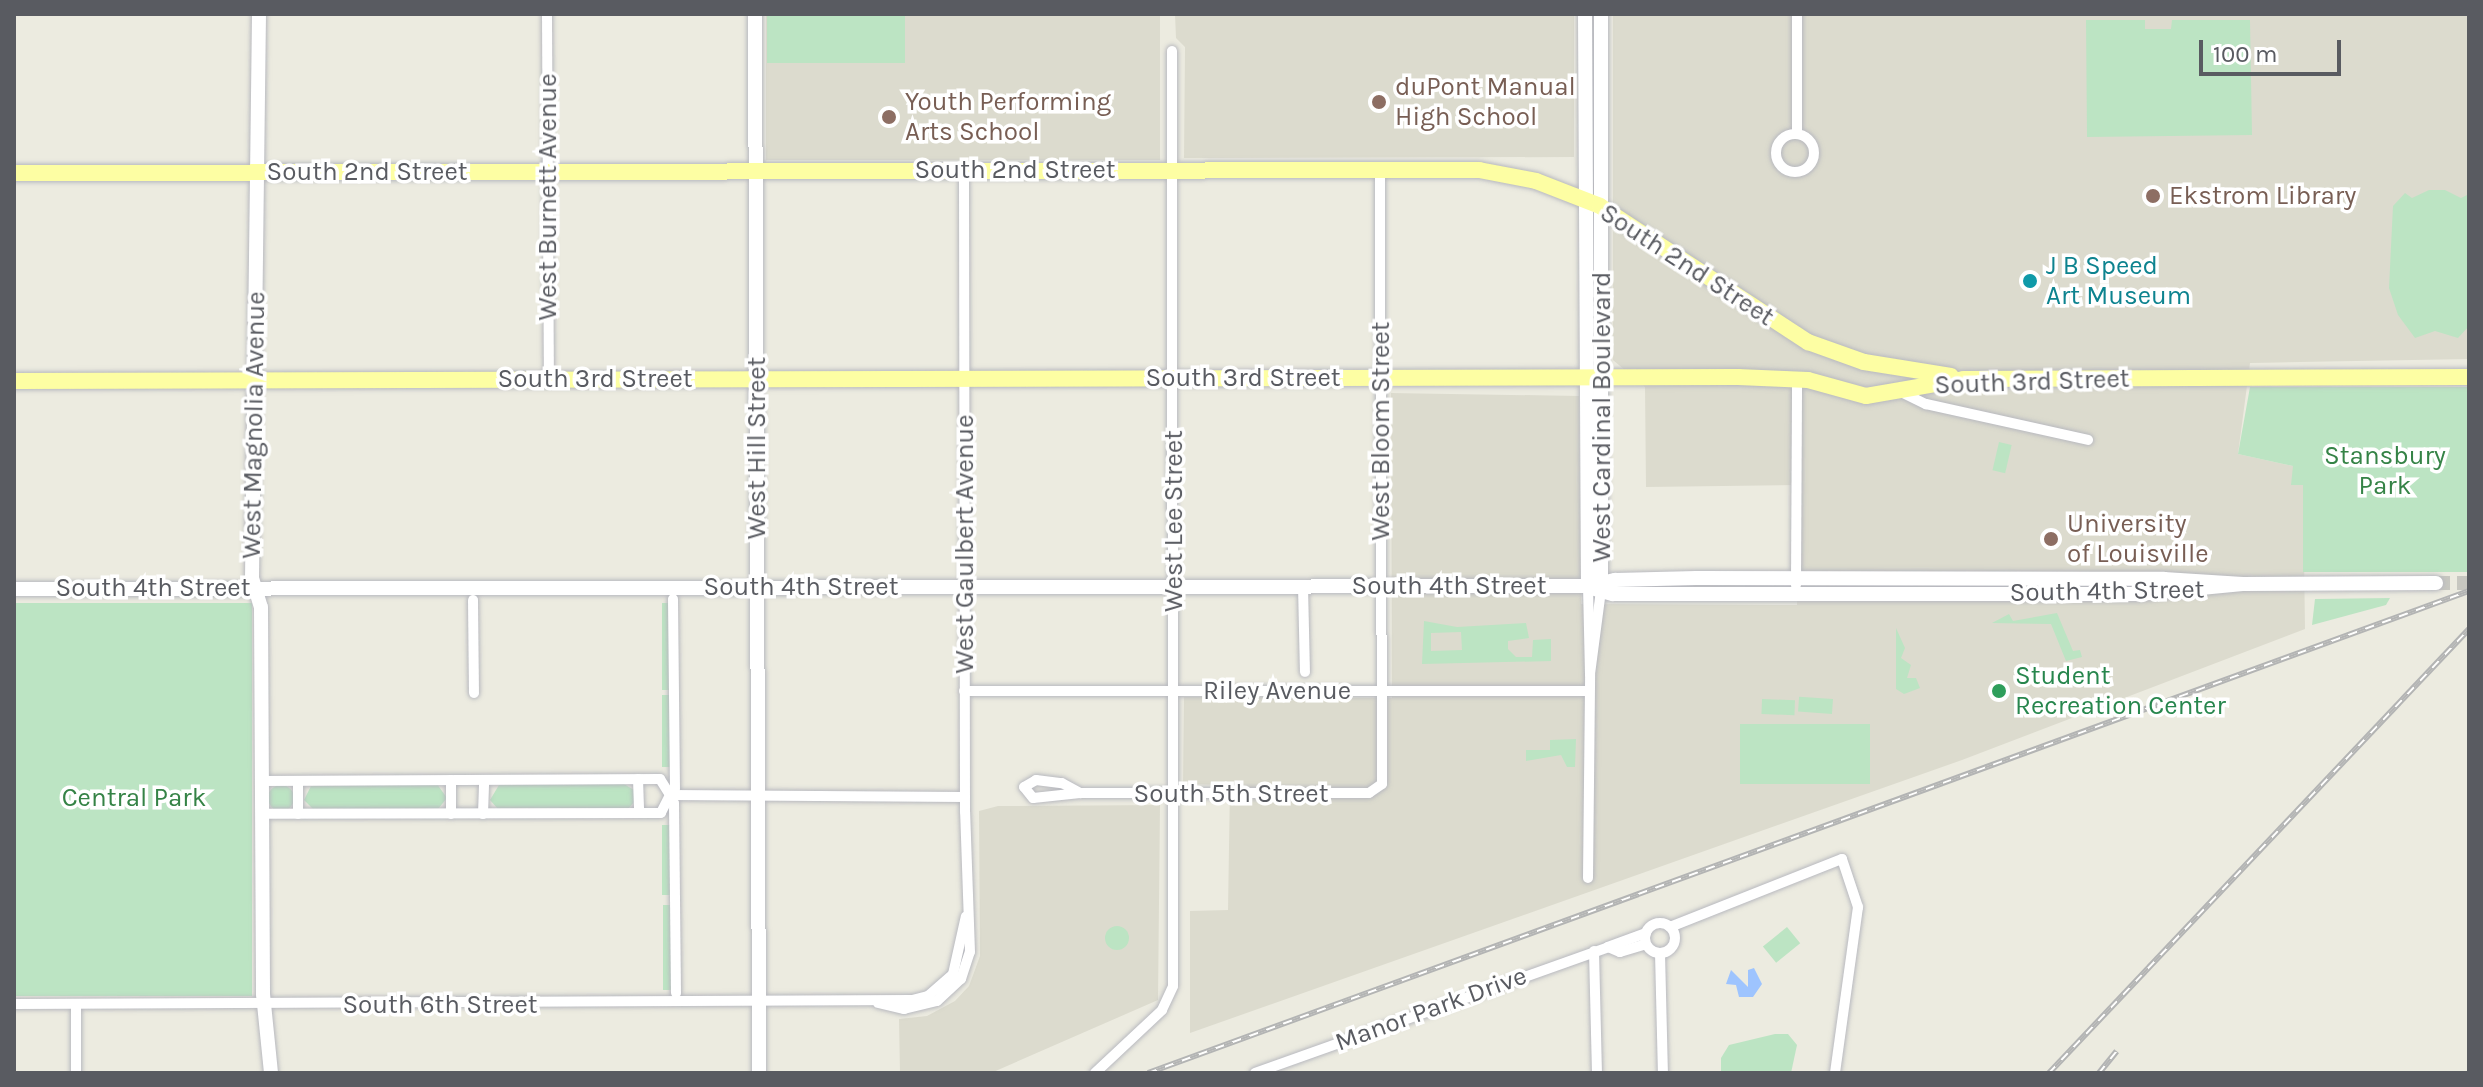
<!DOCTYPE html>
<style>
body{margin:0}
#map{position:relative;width:2483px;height:1087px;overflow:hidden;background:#ecebe0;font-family:Karla,sans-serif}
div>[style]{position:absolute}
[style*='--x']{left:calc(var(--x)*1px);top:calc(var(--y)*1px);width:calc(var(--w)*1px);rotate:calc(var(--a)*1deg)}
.education>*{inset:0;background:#dcdbce;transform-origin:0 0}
.green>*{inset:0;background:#bce4c3;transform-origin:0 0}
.round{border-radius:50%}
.water>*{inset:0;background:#9ec4fe}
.secondary-tunnel>*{height:14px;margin-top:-7px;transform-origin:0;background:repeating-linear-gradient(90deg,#c7c7c0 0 14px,transparent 0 21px)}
.roads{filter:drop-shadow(0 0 2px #b8b9bf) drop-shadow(0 0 2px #b8b9bf)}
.street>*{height:10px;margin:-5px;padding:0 5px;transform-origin:5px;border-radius:5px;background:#fff}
.street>.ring{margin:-5px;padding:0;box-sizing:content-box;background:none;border:10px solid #fff;border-radius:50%}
.secondary>*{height:14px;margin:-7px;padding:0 7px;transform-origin:7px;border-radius:7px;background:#fff}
.primary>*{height:16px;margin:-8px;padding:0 8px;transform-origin:8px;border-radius:8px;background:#fdfea3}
.rail>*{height:6px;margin-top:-3px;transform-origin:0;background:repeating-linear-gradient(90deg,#fff 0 9px,#b3b4b4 0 18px);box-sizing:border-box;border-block:2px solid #b3b4b4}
.dots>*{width:22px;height:22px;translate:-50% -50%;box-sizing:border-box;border:4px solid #fff;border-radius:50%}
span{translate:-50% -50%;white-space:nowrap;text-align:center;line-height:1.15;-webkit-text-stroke:7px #fff;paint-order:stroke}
.education-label{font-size:26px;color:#785e54}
.left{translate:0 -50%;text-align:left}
.street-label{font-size:26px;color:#595b61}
.culture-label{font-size:26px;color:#0d838f}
.park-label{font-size:26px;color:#358346}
.leisure-label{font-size:26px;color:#27864d}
.frame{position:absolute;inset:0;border:16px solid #595b61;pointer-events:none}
.scale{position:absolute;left:2199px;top:40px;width:142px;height:36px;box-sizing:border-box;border:4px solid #595b61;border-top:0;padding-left:10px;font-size:24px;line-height:28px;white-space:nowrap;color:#595b61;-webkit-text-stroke:6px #fff;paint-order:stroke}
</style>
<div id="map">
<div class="education">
<div style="left:766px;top:14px;width:394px;height:146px"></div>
<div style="clip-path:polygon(1175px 14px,1574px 14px,1574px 157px,1184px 158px,1185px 47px,1176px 38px)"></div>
<div style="clip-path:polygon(1613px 14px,2469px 14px,2469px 359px,2250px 363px,2238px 454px,2293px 466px,2303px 484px,2305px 629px,1962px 760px,1190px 1033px,1190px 911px,1228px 910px,1230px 785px,1183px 784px,1184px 697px,1392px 698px,1391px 393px,1579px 396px,1581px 604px,1797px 605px,1799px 485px,1646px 487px,1645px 387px,1613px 360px)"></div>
<div style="clip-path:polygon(1160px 805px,1158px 1000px,991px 1073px,900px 1073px,899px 1019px,927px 1016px,955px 1001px,969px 986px,980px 956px,979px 811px,998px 806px)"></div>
</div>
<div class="green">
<div style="left:767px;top:14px;width:138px;height:49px"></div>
<div style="clip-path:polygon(2086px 20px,2145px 20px,2145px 29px,2171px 29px,2172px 20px,2250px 20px,2252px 135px,2087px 137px)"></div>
<div style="clip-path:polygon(2429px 190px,2445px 190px,2461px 198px,2469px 194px,2469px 326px,2458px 338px,2435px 331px,2415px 338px,2398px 315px,2389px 288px,2393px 206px,2405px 193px,2412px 198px)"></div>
<div style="clip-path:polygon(2250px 387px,2469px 387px,2469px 572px,2303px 572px,2303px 485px,2291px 485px,2293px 466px,2238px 454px)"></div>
<div style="left:1999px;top:442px;width:13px;height:29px;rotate:13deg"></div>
<div style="clip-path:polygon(2390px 598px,2386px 605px,2312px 625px,2315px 599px)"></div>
<div style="left:252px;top:603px;width:393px;height:238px;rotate:90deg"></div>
<div style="left:662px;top:603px;width:9px;height:87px"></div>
<div style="clip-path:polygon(2057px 613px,2073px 651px,2080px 650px,2082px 657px,2066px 661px,2051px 624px,1992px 623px,2009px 614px,2013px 621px)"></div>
<div style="clip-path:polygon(evenodd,1424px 621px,1457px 627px,1526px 623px,1529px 638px,1508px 641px,1508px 649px,1516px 657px,1532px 657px,1533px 640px,1551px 639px,1551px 661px,1422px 664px,1424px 621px,1461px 632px,1462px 650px,1431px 651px,1431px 633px,1461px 632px)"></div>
<div style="clip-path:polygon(1896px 628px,1905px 648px,1901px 658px,1911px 665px,1907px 678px,1916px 678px,1920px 688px,1904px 694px,1896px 689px)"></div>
<div style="left:662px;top:695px;width:10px;height:72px"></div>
<div style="left:1762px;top:699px;width:33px;height:15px;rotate:2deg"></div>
<div style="left:1833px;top:699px;width:15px;height:34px;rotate:94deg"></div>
<div style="left:1740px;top:724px;width:130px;height:60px"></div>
<div style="clip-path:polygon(1576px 739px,1575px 767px,1567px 767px,1561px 755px,1526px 761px,1526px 750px,1550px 750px,1550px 740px)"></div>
<div style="clip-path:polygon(437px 784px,447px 798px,438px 809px,314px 810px,304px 800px,311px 786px)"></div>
<div style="clip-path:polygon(624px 784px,634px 790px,636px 800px,628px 809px,498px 809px,490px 800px,499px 785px)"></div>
<div class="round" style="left:268px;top:785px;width:26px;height:26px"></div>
<div style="left:662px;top:825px;width:11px;height:70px"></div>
<div style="left:663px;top:905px;width:11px;height:85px"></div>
<div class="round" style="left:1105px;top:926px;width:24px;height:24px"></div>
<div style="left:1787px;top:927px;width:21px;height:31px;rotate:51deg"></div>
<div style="clip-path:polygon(1775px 1034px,1788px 1034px,1797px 1045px,1791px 1073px,1721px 1073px,1721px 1058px,1729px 1045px)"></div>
</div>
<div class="water">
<div style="clip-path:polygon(1754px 968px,1762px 984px,1753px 997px,1739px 997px,1736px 985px,1726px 984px,1731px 970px,1748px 987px,1748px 970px)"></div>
</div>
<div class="secondary-tunnel">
<div style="--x:2436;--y:583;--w:33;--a:0"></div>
</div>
<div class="roads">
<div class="street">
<div style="--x:547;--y:14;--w:365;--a:89.7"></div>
<div style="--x:1797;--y:134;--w:120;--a:-90"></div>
<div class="ring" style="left:1776px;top:134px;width:28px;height:28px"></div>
<div style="--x:1899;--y:391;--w:30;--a:26"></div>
<div style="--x:1926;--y:404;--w:166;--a:12.5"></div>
<div style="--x:1796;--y:585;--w:206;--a:-89.7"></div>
<div style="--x:1303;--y:586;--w:86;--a:88.7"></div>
<div style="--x:1588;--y:586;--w:88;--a:88.7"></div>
<div style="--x:1590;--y:674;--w:84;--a:-82.5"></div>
<div style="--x:673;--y:599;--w:190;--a:89.4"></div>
<div style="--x:473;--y:600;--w:93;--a:89.4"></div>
<div style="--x:964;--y:691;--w:625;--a:0"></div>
<div style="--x:638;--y:779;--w:34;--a:88"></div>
<div style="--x:262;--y:781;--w:398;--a:-0.3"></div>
<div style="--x:660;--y:779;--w:19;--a:58"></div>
<div style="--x:670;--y:795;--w:20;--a:117"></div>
<div style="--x:661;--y:813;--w:399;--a:179.9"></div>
<div style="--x:1080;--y:793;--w:47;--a:173.9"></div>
<div style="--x:1033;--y:798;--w:14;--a:-129"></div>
<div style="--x:1024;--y:787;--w:14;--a:-30"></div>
<div style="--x:1036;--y:780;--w:26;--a:7"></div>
<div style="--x:1062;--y:783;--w:21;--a:29"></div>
<div style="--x:1080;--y:793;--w:289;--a:0"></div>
<div style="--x:1369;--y:793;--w:16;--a:-35"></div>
<div style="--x:1382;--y:784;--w:614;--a:-90.19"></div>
<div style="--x:670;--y:795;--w:295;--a:0.4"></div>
<div style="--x:674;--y:803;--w:190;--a:89.4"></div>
<div style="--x:298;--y:814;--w:32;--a:-90"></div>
<div style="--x:451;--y:814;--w:34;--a:-90"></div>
<div style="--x:483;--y:814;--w:34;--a:-88"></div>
<div style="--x:1588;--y:878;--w:204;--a:-89.4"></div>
<div class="ring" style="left:1645px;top:923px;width:20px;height:20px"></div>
<div style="--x:1670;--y:927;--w:185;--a:-21.6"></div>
<div style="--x:1842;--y:859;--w:51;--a:71.6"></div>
<div style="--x:1858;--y:907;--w:168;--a:97.9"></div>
<div style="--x:1646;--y:933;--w:40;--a:159.8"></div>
<div style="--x:1608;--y:947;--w:13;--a:23"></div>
<div style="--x:1620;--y:952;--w:27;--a:-17"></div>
<div style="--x:1594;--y:951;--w:122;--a:88.6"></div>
<div style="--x:1660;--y:953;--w:120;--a:88.6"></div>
<div style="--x:878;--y:1003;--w:27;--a:13"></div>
<div style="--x:904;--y:1009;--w:34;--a:-14"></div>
<div style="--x:937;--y:1001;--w:33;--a:-43"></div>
<div style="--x:961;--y:979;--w:28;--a:-72"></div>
<div style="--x:970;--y:952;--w:140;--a:-92"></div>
<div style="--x:965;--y:812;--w:641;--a:-90.09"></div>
<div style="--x:14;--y:1004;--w:898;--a:-0.26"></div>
<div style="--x:912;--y:1000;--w:16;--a:-14"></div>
<div style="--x:928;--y:996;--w:33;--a:-41"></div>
<div style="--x:953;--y:974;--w:59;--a:-77.4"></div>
<div style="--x:76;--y:1073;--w:69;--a:-90"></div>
<div style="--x:1095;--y:1073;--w:92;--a:-43.2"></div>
<div style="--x:1162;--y:1010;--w:26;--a:-65"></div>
<div style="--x:1173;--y:986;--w:935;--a:-90.06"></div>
<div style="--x:1255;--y:1073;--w:375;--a:-19.6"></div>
</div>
<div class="secondary">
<div style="--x:259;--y:14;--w:564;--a:90.71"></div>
<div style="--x:252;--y:578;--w:30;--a:73"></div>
<div style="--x:261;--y:607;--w:387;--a:89.7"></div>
<div style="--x:263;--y:994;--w:79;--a:84.2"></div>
<div style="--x:755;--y:14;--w:1059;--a:89.78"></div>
<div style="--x:1585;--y:14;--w:572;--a:89.7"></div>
<div style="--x:1601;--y:14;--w:575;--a:90"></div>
<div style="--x:1588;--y:587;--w:26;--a:16"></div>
<div style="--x:1613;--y:594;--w:526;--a:0"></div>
<div style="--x:2139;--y:594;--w:104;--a:-5.5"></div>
<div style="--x:2243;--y:584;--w:193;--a:-0.3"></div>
<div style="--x:14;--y:589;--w:1574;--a:-0.11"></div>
<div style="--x:1588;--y:586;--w:28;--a:-13"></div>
<div style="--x:1615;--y:580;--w:81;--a:-1.4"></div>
<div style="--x:1696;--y:578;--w:468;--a:0.1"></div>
<div style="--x:2164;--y:579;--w:79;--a:3.6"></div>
</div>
<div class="primary">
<div style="--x:14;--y:173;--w:1465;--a:-0.12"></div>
<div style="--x:1479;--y:170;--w:58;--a:10.9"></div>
<div style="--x:1536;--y:181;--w:69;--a:21.3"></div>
<div style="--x:1600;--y:206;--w:249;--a:33.2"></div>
<div style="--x:1808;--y:342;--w:59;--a:19.7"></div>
<div style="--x:1864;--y:362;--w:88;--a:9.1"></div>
<div style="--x:14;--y:381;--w:1724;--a:-0.13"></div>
<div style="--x:1738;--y:377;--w:70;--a:2.5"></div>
<div style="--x:1808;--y:380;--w:60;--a:15.4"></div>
<div style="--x:1866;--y:396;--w:99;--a:-9.8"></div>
<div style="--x:1964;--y:379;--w:505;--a:-0.23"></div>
</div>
</div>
<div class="rail">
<div style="--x:1148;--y:1073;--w:1406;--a:-20.05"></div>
<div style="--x:2049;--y:1073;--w:611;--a:-46.59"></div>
<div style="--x:2099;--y:1073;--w:28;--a:-51"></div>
</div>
<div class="dots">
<div style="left:1379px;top:102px;background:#8d6e63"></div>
<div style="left:889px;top:117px;background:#8d6e63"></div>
<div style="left:2153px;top:196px;background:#8d6e63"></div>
<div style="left:2030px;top:281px;background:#0f9aa8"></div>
<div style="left:2051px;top:539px;background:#8d6e63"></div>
<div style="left:1999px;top:691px;background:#2e9e5b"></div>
</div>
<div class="education-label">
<span class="left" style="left:1395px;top:102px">duPont Manual<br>High School</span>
<span class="left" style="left:905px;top:117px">Youth Performing<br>Arts School</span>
<span class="left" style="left:2169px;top:196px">Ekstrom Library</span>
<span class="left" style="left:2067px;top:539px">University<br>of Louisville</span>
</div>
<div class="street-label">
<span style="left:1015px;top:170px">South 2nd Street</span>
<span style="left:367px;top:172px">South 2nd Street</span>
<span style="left:548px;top:197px;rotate:-90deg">West Burnett Avenue</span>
<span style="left:1687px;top:265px;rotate:33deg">South 2nd Street</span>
<span style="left:1243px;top:378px">South 3rd Street</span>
<span style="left:595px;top:379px">South 3rd Street</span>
<span style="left:2032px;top:382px;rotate:-2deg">South 3rd Street</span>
<span style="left:1602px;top:417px;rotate:-90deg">West Cardinal Boulevard</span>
<span style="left:254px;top:425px;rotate:-89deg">West Magnolia Avenue</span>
<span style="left:1381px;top:431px;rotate:-90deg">West Bloom Street</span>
<span style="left:757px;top:448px;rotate:-90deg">West Hill Street</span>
<span style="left:1174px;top:521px;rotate:-90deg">West Lee Street</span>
<span style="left:965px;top:544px;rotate:-90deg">West Gaulbert Avenue</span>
<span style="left:1449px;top:586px">South 4th Street</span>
<span style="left:801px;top:587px">South 4th Street</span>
<span style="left:153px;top:588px">South 4th Street</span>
<span style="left:2107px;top:591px;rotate:-1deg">South 4th Street</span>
<span style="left:1277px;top:691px">Riley Avenue</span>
<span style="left:1231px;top:794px">South 5th Street</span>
<span style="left:440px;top:1005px">South 6th Street</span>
<span style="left:1431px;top:1009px;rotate:-20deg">Manor Park Drive</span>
</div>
<div class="culture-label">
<span class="left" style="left:2046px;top:281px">J B Speed<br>Art Museum</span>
</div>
<div class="park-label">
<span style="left:2385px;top:471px">Stansbury<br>Park</span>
<span style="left:134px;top:798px">Central Park</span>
</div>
<div class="leisure-label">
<span class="left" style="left:2015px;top:691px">Student<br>Recreation Center</span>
</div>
<div class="frame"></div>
<div class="scale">100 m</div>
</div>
